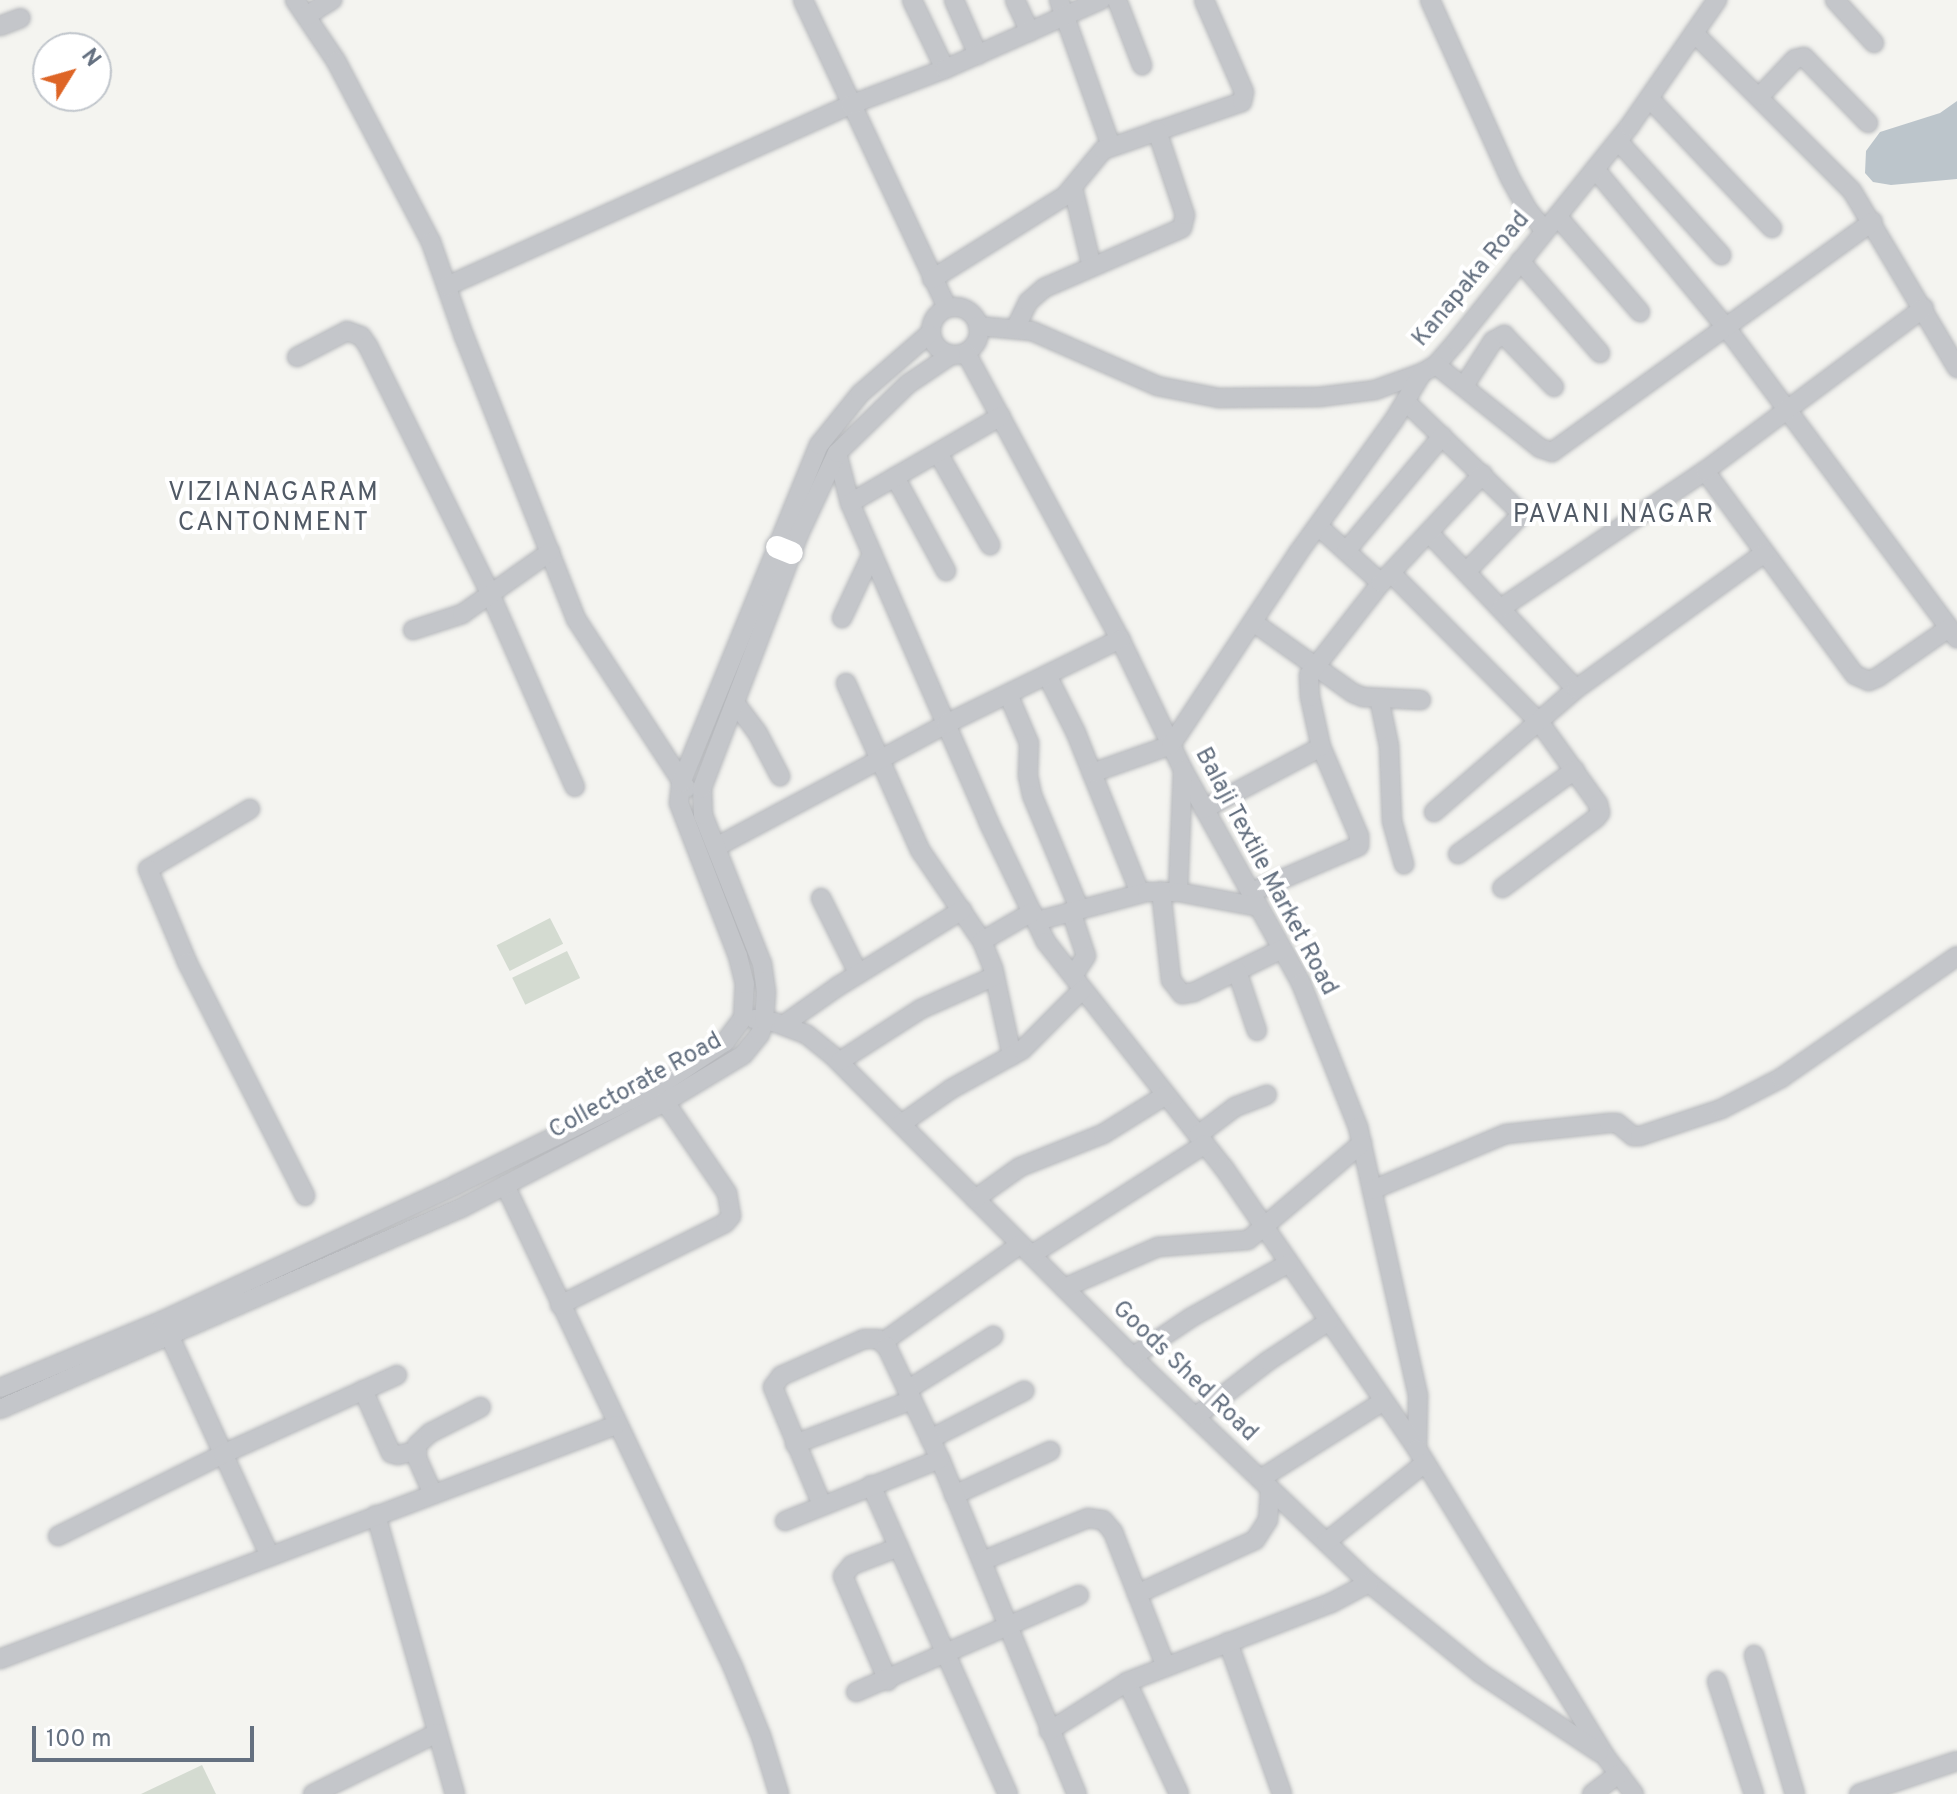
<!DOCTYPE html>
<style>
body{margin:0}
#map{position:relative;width:1957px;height:1794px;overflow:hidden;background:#f4f4f0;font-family:Overpass,sans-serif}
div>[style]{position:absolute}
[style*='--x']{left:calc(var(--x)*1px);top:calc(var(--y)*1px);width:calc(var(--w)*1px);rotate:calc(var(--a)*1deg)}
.green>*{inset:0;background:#d4dbd1;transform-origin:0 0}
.water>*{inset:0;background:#bcc5cb}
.roads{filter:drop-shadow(0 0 2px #b5b7bb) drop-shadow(0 0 2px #b5b7bb)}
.minor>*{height:18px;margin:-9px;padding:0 9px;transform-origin:9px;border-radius:9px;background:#c4c6ca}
.minor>.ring{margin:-9px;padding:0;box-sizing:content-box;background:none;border:18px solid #c4c6ca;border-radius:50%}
.major>*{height:22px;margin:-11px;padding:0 11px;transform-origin:11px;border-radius:11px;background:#fff}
span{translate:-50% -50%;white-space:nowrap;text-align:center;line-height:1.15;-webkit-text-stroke:8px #fff;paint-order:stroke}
.street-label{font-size:24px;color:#647080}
.neighbourhood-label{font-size:26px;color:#515a66;letter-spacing:2px}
.north{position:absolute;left:32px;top:32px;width:80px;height:80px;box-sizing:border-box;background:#fff;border:2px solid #c1c6cc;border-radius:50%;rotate:53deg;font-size:22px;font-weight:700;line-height:32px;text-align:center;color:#647080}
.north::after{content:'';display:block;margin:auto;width:28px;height:36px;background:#de6526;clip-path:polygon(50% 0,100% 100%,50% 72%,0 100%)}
.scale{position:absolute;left:32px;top:1726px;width:222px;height:36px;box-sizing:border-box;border:4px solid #647080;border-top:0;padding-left:10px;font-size:24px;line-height:28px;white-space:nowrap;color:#647080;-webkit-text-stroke:6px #fff;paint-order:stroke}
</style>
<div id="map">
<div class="green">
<div style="left:550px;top:918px;width:29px;height:60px;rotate:63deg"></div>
<div style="left:567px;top:951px;width:30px;height:61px;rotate:64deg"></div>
<div style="clip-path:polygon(202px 1765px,216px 1794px,141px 1794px)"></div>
</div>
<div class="water">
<div style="clip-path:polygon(1957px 101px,1957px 179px,1891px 185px,1873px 182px,1865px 173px,1866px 151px,1880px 132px,1940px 113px)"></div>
</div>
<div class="roads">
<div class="minor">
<div style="--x:295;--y:0;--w:73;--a:56.1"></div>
<div style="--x:336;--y:61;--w:204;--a:62.3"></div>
<div style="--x:431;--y:242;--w:100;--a:70.7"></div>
<div style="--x:464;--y:336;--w:304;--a:68.4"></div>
<div style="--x:576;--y:619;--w:202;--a:56.9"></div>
<div style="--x:803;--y:0;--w:340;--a:64.9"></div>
<div style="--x:912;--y:0;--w:76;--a:64.4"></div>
<div style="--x:954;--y:0;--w:60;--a:66.4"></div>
<div style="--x:1015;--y:0;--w:35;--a:65"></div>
<div style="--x:1059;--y:0;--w:155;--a:70.4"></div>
<div style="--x:1117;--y:0;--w:70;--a:69"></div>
<div style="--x:1430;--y:0;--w:195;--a:65.8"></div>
<div style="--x:1510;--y:178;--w:35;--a:61"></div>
<div style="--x:1527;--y:209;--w:28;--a:51"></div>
<div style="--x:1835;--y:0;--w:58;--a:47.8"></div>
<div style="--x:306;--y:16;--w:31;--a:-32"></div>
<div style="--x:0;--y:26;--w:22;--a:-21"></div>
<div style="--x:1694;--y:33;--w:223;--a:45"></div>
<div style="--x:1852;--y:191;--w:206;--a:59.3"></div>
<div style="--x:1760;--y:96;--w:51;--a:-46.6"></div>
<div style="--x:1795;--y:59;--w:9;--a:-13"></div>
<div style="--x:1804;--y:57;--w:92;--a:45.9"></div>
<div style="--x:1649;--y:98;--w:179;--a:46.6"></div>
<div style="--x:1618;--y:141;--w:154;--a:47.9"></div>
<div style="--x:1595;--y:169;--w:204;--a:50.4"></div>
<div style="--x:1725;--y:326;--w:389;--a:53.4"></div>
<div style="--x:1073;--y:188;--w:81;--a:76.5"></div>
<div style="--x:1557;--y:216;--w:127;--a:49.2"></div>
<div style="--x:1520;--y:261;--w:122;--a:49"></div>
<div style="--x:932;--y:279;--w:157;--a:-32"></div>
<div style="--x:1065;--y:196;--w:60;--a:-50.4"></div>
<div style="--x:1103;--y:150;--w:147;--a:-19.1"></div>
<div style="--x:1242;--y:102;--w:10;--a:-79"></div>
<div style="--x:1244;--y:92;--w:100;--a:-113.5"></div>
<div style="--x:447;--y:286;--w:442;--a:-24.2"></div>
<div style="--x:850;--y:105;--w:102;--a:-20.8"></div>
<div style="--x:945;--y:69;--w:171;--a:-23.9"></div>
<div class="ring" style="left:931px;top:307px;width:30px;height:30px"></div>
<div style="--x:978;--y:326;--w:54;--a:5.3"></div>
<div style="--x:1032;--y:331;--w:137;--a:23.7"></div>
<div style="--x:1157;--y:386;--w:63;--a:11"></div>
<div style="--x:1219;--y:398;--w:100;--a:-0.6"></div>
<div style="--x:1319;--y:397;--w:56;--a:-7.1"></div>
<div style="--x:1375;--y:390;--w:50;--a:-19.9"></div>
<div style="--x:1422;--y:373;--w:16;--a:-30"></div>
<div style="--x:1436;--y:365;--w:30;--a:-49"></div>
<div style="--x:1456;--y:342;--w:276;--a:-51.2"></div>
<div style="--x:1629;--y:127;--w:155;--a:-55.3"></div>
<div style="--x:1016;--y:327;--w:28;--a:-64"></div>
<div style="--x:1028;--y:302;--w:21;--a:-41"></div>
<div style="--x:1044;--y:288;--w:150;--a:-23.5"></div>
<div style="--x:1182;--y:228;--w:13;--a:-77"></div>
<div style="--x:1185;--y:215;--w:89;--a:-108.4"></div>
<div style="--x:966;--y:353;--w:325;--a:61.7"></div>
<div style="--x:1120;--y:639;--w:145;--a:64.3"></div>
<div style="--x:1183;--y:770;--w:244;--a:61"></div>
<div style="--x:1301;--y:983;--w:155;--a:68.4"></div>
<div style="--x:1358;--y:1127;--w:275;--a:77.4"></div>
<div style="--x:1418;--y:1395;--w:54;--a:91.1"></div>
<div style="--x:297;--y:357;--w:56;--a:-27.5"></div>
<div style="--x:347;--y:331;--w:15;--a:20"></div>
<div style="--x:361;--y:336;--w:12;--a:55"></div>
<div style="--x:368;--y:346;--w:271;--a:63.7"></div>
<div style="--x:488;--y:589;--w:216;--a:66.3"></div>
<div style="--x:1436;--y:365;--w:133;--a:38.6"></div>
<div style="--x:1540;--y:448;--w:13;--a:18"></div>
<div style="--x:1552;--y:452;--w:395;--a:-35.7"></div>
<div style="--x:1464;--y:386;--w:54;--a:-57.2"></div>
<div style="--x:1493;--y:341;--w:13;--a:-29"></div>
<div style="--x:1504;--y:335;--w:72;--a:46.1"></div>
<div style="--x:1406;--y:402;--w:156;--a:44"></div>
<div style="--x:1518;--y:510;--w:8;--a:90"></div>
<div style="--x:1518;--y:518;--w:74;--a:133.9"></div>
<div style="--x:837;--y:453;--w:52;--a:75.4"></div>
<div style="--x:850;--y:503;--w:347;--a:66.5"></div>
<div style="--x:988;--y:821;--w:134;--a:64.4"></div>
<div style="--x:1046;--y:942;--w:288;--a:51.8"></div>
<div style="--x:1224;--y:1168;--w:341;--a:55.5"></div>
<div style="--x:1417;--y:1449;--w:360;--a:58.5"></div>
<div style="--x:1605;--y:1756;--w:48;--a:52.7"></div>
<div style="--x:938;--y:453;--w:106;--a:60.5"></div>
<div style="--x:1705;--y:471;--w:253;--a:53.7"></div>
<div style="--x:1855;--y:675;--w:15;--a:23"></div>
<div style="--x:1869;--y:681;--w:10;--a:-24"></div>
<div style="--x:1878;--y:677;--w:86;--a:-34.6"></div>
<div style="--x:895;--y:477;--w:107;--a:61.5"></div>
<div style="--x:850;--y:503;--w:174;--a:-29.9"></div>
<div style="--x:1318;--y:526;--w:85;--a:42.1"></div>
<div style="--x:1429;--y:533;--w:214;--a:46.7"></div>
<div style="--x:1346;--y:551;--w:150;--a:-50.1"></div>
<div style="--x:1391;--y:573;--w:211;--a:45.2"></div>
<div style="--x:1540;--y:723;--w:100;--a:54.4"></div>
<div style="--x:1598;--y:804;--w:9;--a:77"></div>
<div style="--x:1600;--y:813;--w:6;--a:129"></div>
<div style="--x:1596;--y:818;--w:117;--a:143.3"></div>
<div style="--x:1501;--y:608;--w:246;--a:-33.9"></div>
<div style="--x:1705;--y:471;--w:273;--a:-36.7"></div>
<div style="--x:842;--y:618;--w:71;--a:-64.9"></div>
<div style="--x:1253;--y:622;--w:123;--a:35.4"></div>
<div style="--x:1353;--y:693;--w:11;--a:22"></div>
<div style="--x:1363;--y:697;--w:58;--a:3"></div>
<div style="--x:413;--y:630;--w:52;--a:-18.1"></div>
<div style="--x:462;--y:614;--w:108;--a:-35.2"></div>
<div style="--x:1047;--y:675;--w:65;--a:63.4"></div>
<div style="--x:1076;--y:733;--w:172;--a:68.2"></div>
<div style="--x:846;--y:683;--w:183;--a:66.1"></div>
<div style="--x:920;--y:850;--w:110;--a:55.7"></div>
<div style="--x:982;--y:941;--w:29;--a:68"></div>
<div style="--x:993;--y:968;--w:90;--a:77.8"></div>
<div style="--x:1008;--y:694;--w:53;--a:66.8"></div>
<div style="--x:1029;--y:743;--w:33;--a:92"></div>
<div style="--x:1028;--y:776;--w:19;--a:78"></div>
<div style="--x:1032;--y:795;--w:122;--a:67.4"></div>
<div style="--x:1379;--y:698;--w:49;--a:78.2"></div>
<div style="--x:1389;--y:746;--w:75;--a:87.7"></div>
<div style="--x:1392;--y:821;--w:45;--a:74.4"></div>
<div style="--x:735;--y:703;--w:36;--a:53"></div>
<div style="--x:757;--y:732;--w:50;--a:62.4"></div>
<div style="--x:1092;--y:773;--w:84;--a:-19.5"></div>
<div style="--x:1171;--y:745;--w:230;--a:-56.5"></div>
<div style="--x:1298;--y:553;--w:164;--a:-54.2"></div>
<div style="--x:1394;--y:420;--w:55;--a:-59.2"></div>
<div style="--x:250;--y:809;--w:118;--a:149.5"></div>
<div style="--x:148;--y:869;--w:101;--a:67.2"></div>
<div style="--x:187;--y:962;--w:262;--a:63.2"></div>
<div style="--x:1204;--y:809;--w:132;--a:-27.9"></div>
<div style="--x:1434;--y:812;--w:188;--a:-40.9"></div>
<div style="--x:1576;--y:689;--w:231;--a:-35.8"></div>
<div style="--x:716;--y:847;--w:261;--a:-28.1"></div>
<div style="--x:946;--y:724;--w:194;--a:-26"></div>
<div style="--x:1458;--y:854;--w:144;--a:-35.7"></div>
<div style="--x:1161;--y:891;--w:90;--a:83.6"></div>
<div style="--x:1171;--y:980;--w:18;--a:52"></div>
<div style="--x:1182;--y:994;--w:12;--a:-9"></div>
<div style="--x:1194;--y:992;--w:98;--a:-26"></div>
<div style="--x:1178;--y:892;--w:122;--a:-87.7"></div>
<div style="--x:1252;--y:892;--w:116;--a:-23.3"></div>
<div style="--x:1359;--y:846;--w:10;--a:-90"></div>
<div style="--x:1359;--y:836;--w:97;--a:-113.1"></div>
<div style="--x:1321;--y:747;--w:51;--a:-102.4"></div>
<div style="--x:1310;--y:697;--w:22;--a:-93"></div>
<div style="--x:1309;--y:675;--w:117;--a:-52"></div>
<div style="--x:1381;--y:583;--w:149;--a:-46.9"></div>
<div style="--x:821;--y:898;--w:84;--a:63.7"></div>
<div style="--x:1071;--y:911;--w:47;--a:71.6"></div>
<div style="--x:1086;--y:956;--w:24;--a:123"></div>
<div style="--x:1037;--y:921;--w:114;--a:-14.8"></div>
<div style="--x:1147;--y:892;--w:31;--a:0"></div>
<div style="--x:1178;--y:892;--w:82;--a:10.5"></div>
<div style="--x:982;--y:941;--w:58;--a:-30.1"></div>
<div style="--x:1237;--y:971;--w:63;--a:71.6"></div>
<div style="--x:754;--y:1019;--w:20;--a:9"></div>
<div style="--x:774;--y:1022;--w:34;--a:21"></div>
<div style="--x:806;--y:1034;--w:33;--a:39"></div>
<div style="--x:832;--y:1055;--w:445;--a:45.1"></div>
<div style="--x:1146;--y:1370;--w:308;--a:43.7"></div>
<div style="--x:1369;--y:1583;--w:143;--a:39"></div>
<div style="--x:1480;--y:1673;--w:143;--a:33.6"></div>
<div style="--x:783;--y:1025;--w:66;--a:-35.1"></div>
<div style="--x:837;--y:987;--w:147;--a:-31.6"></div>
<div style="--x:840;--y:1061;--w:96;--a:-32.7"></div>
<div style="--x:921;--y:1009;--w:81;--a:-24"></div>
<div style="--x:901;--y:1124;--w:61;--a:-35"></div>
<div style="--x:951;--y:1089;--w:81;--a:-28.8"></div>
<div style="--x:1022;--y:1050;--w:86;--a:-45"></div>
<div style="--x:1198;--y:1135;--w:46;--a:-37.1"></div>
<div style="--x:1235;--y:1107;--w:34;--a:-21"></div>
<div style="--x:505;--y:1185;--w:533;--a:64.68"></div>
<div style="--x:733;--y:1667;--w:74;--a:67.9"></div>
<div style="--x:761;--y:1736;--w:61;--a:72.8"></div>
<div style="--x:1372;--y:1190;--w:145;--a:-22.7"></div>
<div style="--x:1506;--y:1134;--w:104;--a:-6.1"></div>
<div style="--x:1609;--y:1123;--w:8;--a:0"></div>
<div style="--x:1617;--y:1123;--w:21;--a:39"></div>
<div style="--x:1633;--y:1136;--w:7;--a:0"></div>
<div style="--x:1640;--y:1136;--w:85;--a:-18.4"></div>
<div style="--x:1721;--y:1109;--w:68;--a:-27.3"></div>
<div style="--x:1781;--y:1078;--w:214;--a:-34.7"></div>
<div style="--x:975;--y:1199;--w:55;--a:-35.4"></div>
<div style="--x:1020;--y:1167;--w:89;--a:-21.7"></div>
<div style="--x:1103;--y:1134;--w:74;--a:-31.8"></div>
<div style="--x:1031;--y:1255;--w:206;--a:-32.5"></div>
<div style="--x:1064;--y:1288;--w:103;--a:-23.6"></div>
<div style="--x:1158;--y:1247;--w:90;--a:-4.4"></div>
<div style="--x:1248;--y:1240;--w:150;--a:-40.4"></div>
<div style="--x:560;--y:1305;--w:184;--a:-26.4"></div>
<div style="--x:725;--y:1223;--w:9;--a:-49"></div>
<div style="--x:731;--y:1216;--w:23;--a:-100"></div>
<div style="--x:727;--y:1193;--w:110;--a:-124.3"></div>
<div style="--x:170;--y:1337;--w:241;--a:65.5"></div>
<div style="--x:883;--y:1342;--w:169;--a:-35.4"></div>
<div style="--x:1132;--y:1357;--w:72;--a:-33.7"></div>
<div style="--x:1192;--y:1317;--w:111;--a:-29.1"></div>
<div style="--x:0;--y:1388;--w:175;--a:-22.5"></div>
<div style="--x:162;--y:1321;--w:324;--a:-24.8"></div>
<div style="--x:456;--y:1185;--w:224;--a:-26"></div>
<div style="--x:657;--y:1087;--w:82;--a:-33.5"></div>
<div style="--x:725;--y:1042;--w:30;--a:-53"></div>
<div style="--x:743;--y:1018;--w:34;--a:-87"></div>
<div style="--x:745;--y:984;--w:29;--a:-104"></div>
<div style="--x:738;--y:956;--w:164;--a:-111.1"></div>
<div style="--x:679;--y:803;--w:20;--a:-84"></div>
<div style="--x:681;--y:783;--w:365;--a:-67.8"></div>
<div style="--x:819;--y:445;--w:65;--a:-51.2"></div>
<div style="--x:860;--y:394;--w:91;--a:-41"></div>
<div style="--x:363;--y:1390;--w:69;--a:66"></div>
<div style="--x:391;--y:1453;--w:7;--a:16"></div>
<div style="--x:398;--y:1455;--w:18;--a:-13"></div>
<div style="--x:907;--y:1390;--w:102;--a:-32.1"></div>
<div style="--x:0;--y:1409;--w:503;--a:-23.56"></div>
<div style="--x:461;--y:1208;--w:230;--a:-27.5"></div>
<div style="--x:665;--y:1102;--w:91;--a:-31.1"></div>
<div style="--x:743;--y:1055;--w:27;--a:-51"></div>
<div style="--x:760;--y:1034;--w:14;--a:-73"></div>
<div style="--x:764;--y:1021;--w:29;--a:-86"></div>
<div style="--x:766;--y:992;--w:28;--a:-98"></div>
<div style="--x:762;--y:964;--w:160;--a:-111.6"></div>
<div style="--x:703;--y:815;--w:27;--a:-92"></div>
<div style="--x:702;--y:788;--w:272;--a:-69.1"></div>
<div style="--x:799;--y:534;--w:89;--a:-64.9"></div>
<div style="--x:837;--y:453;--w:99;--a:-44.2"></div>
<div style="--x:908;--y:384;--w:52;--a:-34"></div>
<div style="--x:1195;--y:1417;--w:92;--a:-37.5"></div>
<div style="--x:1268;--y:1361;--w:73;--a:-33.3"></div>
<div style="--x:930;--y:1439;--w:106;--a:-27.1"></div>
<div style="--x:795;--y:1444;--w:125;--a:-20.6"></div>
<div style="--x:1260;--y:1479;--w:146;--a:-32.2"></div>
<div style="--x:871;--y:1485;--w:338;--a:66.1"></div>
<div style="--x:433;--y:1494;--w:39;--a:-114"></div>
<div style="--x:417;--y:1458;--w:13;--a:-90"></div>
<div style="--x:417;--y:1445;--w:18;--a:-43"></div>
<div style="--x:430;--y:1433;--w:57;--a:-27"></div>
<div style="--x:954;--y:1495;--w:106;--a:-24.6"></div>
<div style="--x:822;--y:1505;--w:128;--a:-112.6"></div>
<div style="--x:773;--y:1387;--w:14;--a:-54"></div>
<div style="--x:781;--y:1376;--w:91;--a:-24"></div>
<div style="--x:864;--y:1339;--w:14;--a:0"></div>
<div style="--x:878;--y:1339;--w:12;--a:42"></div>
<div style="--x:887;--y:1347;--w:124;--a:64.7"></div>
<div style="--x:940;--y:1459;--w:362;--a:67.8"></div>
<div style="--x:376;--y:1515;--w:290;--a:74.2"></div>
<div style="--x:785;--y:1521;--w:167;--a:-21.8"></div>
<div style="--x:58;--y:1536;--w:184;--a:-26.4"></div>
<div style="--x:223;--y:1454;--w:191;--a:-24.4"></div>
<div style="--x:1326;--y:1542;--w:127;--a:-38.6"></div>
<div style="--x:982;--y:1561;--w:114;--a:-22.1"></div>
<div style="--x:1088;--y:1518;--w:15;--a:8"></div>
<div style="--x:1103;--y:1520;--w:16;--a:50"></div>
<div style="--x:1113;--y:1532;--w:143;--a:68.6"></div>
<div style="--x:1137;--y:1594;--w:130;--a:-24.6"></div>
<div style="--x:1255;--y:1540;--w:24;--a:-57"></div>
<div style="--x:1268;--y:1520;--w:31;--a:-86"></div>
<div style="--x:1228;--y:1642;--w:161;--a:70.4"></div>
<div style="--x:1754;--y:1655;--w:145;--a:73.6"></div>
<div style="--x:0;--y:1659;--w:659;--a:-20.8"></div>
<div style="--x:888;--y:1681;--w:114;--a:-113.2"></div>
<div style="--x:843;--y:1576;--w:14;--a:-51"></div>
<div style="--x:852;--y:1565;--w:50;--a:-21"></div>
<div style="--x:1717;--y:1681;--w:119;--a:71.9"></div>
<div style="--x:1127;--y:1682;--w:123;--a:65.1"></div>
<div style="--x:856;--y:1692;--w:243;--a:-23.5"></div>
<div style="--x:1049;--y:1731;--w:92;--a:-32.1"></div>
<div style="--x:1127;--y:1682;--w:219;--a:-21.2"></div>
<div style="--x:1331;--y:1603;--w:43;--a:-27.8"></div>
<div style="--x:313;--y:1794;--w:138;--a:-26.2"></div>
<div style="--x:1592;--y:1794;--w:34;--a:-37"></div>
<div style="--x:1859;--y:1794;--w:103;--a:-18.6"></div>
</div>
<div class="major">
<div style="--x:777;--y:547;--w:16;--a:22"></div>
</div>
</div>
<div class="street-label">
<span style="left:1472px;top:280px;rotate:-50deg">Kanapaka Road</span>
<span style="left:1265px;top:872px;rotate:62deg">Balaji Textile Market Road</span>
<span style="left:636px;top:1087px;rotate:-29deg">Collectorate Road</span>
<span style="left:1184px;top:1372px;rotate:44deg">Goods Shed Road</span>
</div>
<div class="neighbourhood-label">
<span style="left:274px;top:509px">VIZIANAGARAM<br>CANTONMENT</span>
<span style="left:1614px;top:516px">PAVANI NAGAR</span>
</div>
<div class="north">N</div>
<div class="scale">100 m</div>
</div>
